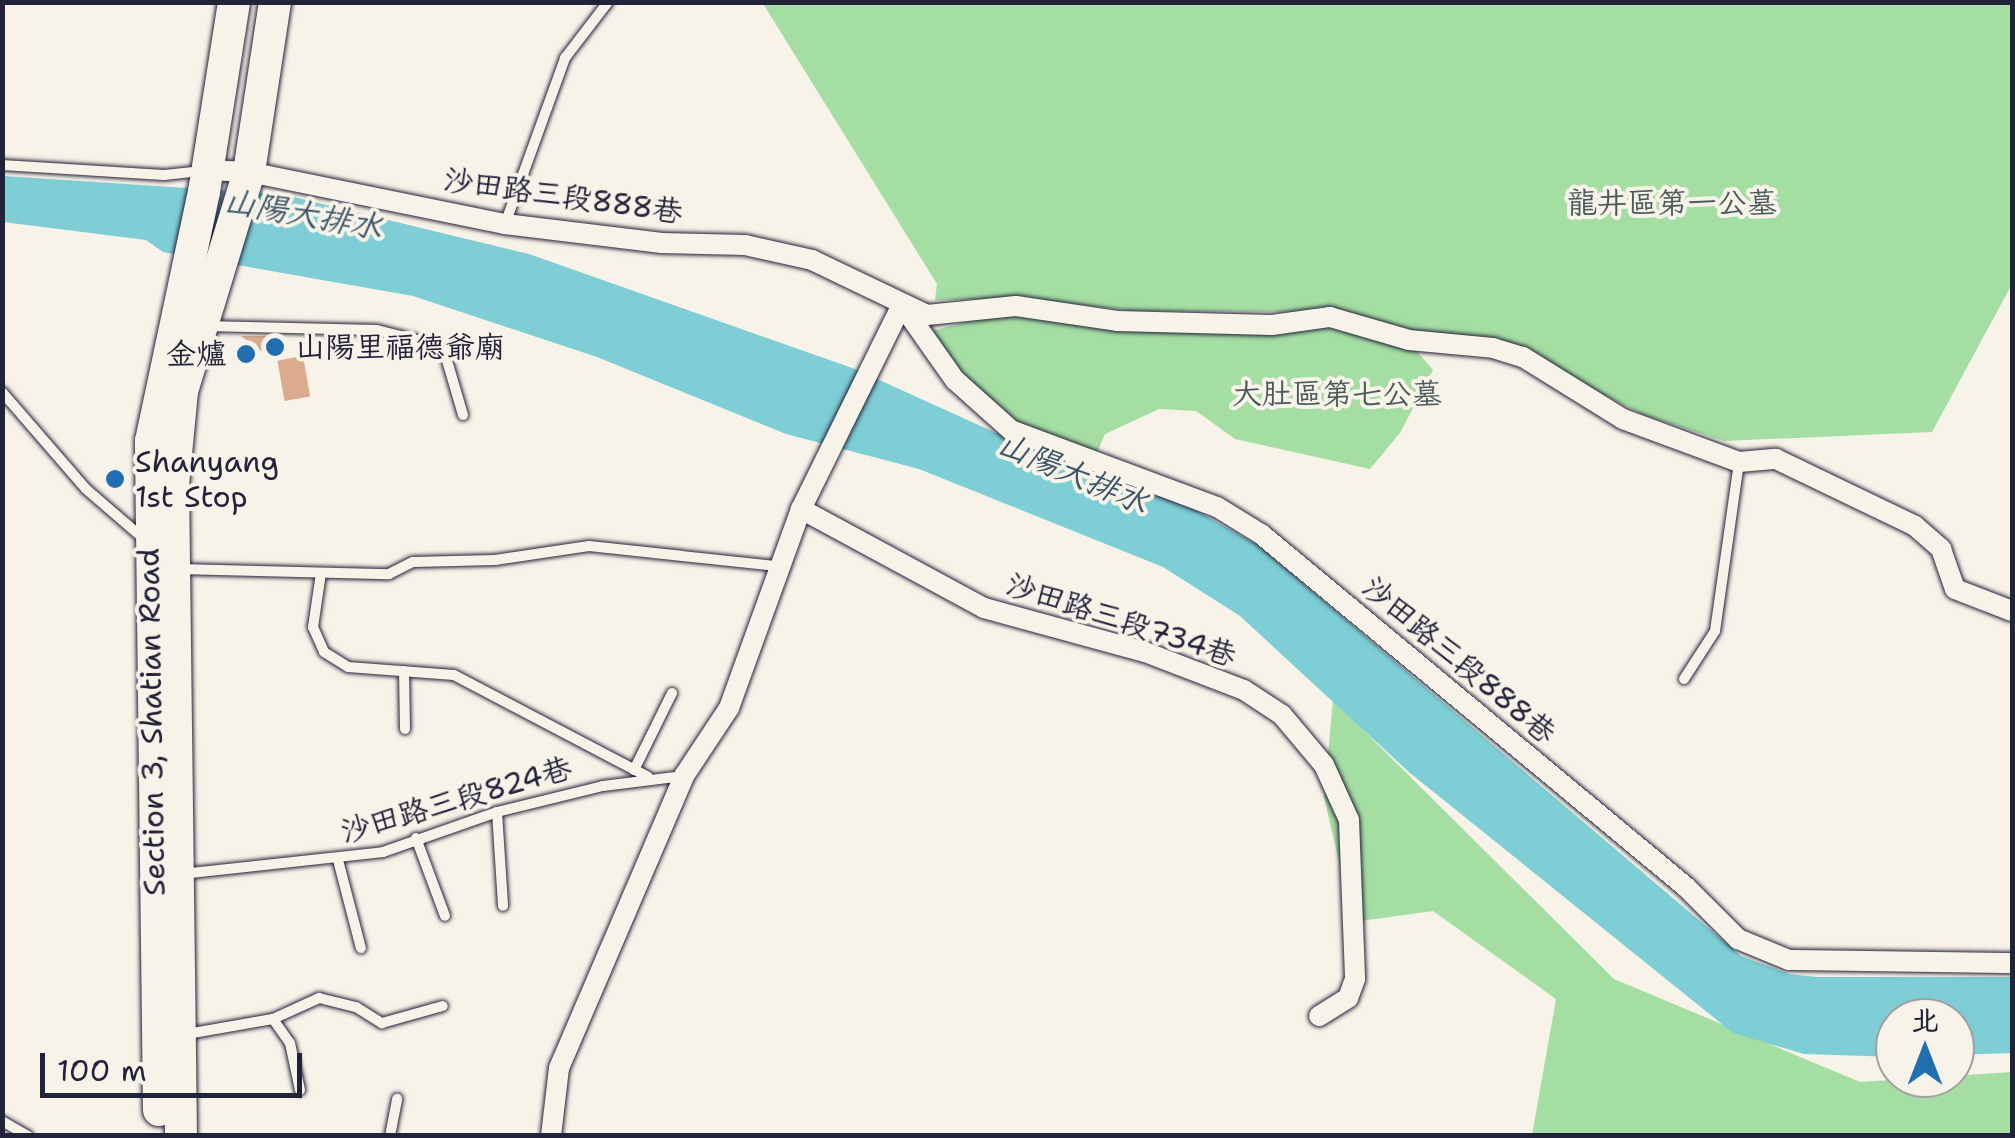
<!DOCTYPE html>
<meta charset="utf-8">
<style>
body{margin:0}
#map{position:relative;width:2015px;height:1138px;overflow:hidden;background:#f7f3e8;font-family:"Shantell Sans","LXGW WenKai TC",sans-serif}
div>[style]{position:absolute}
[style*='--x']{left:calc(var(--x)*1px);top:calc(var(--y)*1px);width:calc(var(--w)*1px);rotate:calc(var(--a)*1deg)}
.green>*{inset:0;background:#a4dea3}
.water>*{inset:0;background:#7dced5}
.building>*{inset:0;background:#dcab8e;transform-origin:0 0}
.roads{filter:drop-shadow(0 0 2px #22223b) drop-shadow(0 0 2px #22223b)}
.lane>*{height:10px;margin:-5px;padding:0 5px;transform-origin:5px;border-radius:5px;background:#f7f3e8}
.street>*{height:20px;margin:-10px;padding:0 10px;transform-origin:10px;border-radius:10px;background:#f7f3e8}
.primary>*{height:32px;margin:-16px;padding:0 16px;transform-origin:16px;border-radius:16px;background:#f7f3e8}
.dots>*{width:28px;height:28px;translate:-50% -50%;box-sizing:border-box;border:5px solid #f7f3e8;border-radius:50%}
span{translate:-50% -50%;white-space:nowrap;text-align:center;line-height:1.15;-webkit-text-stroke:8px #f7f3e8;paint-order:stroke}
.street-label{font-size:30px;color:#22223b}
.park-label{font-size:30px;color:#495a5a}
.poi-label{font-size:30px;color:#22223b}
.left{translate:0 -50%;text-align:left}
.right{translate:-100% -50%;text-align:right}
.water-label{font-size:32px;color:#3d5669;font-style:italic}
.frame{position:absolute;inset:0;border:5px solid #22223b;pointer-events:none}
.north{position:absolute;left:1875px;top:998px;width:100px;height:100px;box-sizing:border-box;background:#f7f3e8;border:2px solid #a29fa3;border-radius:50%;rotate:0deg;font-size:28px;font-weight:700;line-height:40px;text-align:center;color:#22223b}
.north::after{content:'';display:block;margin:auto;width:35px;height:45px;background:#1f6fb2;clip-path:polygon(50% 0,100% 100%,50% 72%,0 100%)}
.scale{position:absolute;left:40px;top:1053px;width:262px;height:45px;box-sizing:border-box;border:5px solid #22223b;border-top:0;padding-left:12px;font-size:30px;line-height:35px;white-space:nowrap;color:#22223b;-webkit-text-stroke:8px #f7f3e8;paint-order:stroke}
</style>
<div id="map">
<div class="green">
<div style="clip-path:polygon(762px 2px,2012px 3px,2012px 284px,1932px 432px,1724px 441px,1644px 415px,1492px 338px,1405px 331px,1350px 312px,1137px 311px,1013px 298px,935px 300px,937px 284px)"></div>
<div style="clip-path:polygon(997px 315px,1348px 324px,1414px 348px,1433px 370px,1400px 433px,1370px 469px,1235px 439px,1196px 411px,1159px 409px,1105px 434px,1097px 453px,1013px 421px,972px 389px,931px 331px)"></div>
<div style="clip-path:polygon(1333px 700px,1614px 979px,1860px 1082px,2012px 1072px,2012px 1135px,1532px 1135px,1556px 999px,1433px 911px,1353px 922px,1324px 797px)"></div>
</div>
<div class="water">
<div style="clip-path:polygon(3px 176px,281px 194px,529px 254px,855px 369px,994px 432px,1167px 494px,1259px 546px,1741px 956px,1789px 974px,1817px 977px,2012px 977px,2012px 1053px,1955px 1055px,1955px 1018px,1895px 1018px,1895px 1057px,1804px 1054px,1733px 1033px,1410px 773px,1240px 616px,1163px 567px,919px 469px,786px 434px,597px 357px,413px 296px,163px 252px,146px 240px,3px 222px)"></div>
</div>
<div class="building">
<div style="clip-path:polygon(241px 336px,280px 336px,287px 342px,273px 360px)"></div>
<div style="left:303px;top:356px;width:41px;height:26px;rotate:80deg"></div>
</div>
<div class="roads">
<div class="lane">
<div style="--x:2;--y:165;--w:162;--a:3.5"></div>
<div style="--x:164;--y:175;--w:37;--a:-6"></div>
<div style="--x:505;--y:224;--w:177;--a:-70.1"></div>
<div style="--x:565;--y:58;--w:71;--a:-52.5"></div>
<div style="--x:205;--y:326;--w:172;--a:1.3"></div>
<div style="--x:377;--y:330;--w:68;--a:14.4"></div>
<div style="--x:443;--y:347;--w:71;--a:73.6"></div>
<div style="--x:2;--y:392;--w:128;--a:49.1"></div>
<div style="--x:86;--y:489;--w:77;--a:40.8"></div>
<div style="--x:178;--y:569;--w:211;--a:1.4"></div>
<div style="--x:389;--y:574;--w:27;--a:-27"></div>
<div style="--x:413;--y:562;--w:82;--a:-1.4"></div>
<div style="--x:495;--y:560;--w:95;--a:-8.5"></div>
<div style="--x:589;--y:546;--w:187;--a:6.1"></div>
<div style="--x:321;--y:573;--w:55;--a:98.4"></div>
<div style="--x:313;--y:627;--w:27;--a:66"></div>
<div style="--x:324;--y:652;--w:28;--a:32"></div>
<div style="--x:348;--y:667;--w:106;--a:4.3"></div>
<div style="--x:454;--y:675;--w:219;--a:27.7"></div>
<div style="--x:404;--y:671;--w:58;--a:89"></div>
<div style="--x:1684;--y:679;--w:57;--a:-57.1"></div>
<div style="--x:1715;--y:631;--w:171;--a:-81.9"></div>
<div style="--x:634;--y:770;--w:86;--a:-63.7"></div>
<div style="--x:497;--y:812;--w:94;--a:86.3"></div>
<div style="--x:416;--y:838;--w:83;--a:69.6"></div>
<div style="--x:338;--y:860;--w:91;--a:75.4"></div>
<div style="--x:182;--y:874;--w:202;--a:-6.2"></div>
<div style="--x:383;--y:852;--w:121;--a:-19.3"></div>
<div style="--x:497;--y:812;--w:109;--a:-13.8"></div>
<div style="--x:603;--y:786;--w:81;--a:-7.1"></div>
<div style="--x:273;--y:1019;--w:29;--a:55"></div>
<div style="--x:290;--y:1043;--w:48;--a:78"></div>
<div style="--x:187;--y:1034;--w:87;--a:-9.9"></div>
<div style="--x:273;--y:1019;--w:51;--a:-24.5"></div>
<div style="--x:319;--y:998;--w:38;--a:14"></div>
<div style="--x:356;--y:1007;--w:31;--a:32"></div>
<div style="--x:382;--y:1023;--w:63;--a:-15.6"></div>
<div style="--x:2;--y:1121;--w:30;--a:30"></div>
<div style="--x:390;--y:1136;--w:38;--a:-79"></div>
</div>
<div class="street">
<div style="--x:207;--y:170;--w:42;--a:2.7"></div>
<div style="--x:249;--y:172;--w:261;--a:11.5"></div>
<div style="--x:505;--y:224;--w:158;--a:6.9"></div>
<div style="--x:662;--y:243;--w:83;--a:1.4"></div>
<div style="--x:745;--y:245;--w:69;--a:12.6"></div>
<div style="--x:812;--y:260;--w:127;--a:25.6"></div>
<div style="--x:927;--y:315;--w:89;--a:-5.8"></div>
<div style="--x:1016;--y:306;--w:102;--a:8.4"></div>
<div style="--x:1117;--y:321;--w:155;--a:1.5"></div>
<div style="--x:1272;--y:325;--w:59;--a:-7.9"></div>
<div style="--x:1330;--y:317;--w:82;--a:16.2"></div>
<div style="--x:1409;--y:340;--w:84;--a:5.4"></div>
<div style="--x:1493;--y:348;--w:31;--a:17"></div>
<div style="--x:1523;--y:357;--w:118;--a:31.8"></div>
<div style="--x:1623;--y:419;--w:124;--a:20.3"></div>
<div style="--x:1739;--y:462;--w:37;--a:-5"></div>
<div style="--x:1776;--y:459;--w:154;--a:25.7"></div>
<div style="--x:1915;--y:526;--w:35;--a:41"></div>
<div style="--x:1941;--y:549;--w:42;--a:70.7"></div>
<div style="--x:1955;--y:589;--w:61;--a:21.1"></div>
<div style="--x:902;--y:305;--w:92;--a:54.8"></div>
<div style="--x:955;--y:380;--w:75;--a:41.8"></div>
<div style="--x:1011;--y:430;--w:220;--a:20.5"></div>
<div style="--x:1217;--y:507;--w:52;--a:31.5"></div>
<div style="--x:1261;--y:534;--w:552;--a:39.71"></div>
<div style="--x:1686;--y:887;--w:74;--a:45"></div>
<div style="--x:1738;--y:939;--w:55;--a:22.4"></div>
<div style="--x:1789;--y:960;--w:223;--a:0.8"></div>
<div style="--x:801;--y:509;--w:208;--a:28.4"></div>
<div style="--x:984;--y:608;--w:167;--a:15.3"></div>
<div style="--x:1145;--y:652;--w:106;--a:21"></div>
<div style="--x:1244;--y:690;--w:45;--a:33.3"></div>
<div style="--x:1282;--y:715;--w:65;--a:50"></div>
<div style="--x:1324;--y:765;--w:60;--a:65.6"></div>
<div style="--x:1349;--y:820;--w:159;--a:87.8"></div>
<div style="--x:1355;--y:979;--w:20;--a:110"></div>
<div style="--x:1348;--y:998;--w:34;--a:148"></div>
<div style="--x:551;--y:1136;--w:68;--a:-83.3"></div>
<div style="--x:559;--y:1068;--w:318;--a:-66.8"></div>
<div style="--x:684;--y:776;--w:82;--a:-56.5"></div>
<div style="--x:729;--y:708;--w:212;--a:-70.1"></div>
<div style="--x:801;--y:509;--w:228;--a:-63.7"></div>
</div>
<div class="primary">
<div style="--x:159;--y:1110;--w:669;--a:-90.69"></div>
<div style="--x:151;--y:441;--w:255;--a:-78"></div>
<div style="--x:204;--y:192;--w:192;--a:-81"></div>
<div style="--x:181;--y:1136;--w:651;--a:-90.7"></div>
<div style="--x:173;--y:485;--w:94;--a:-84.5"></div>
<div style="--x:182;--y:391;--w:229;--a:-73"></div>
<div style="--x:249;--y:172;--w:172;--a:-81.3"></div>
</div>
</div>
<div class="dots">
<div style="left:275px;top:347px;background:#1f6fb2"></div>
<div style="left:246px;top:354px;background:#1f6fb2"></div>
<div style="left:115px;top:479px;background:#1f6fb2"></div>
</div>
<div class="street-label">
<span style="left:563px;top:196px;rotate:8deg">沙田路三段888巷</span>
<span style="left:1121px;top:620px;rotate:18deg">沙田路三段734巷</span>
<span style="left:1459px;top:660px;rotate:40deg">沙田路三段888巷</span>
<span style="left:152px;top:722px;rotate:-91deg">Section 3, Shatian Road</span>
<span style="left:456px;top:800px;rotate:-16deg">沙田路三段824巷</span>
</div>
<div class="park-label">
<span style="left:1672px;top:203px">龍井區第一公墓</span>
<span style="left:1337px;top:394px">大肚區第七公墓</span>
</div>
<div class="poi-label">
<span class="left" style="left:295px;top:347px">山陽里福德爺廟</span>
<span class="right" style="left:226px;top:354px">金爐</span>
<span class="left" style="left:135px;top:479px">Shanyang<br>1st Stop</span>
</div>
<div class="water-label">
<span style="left:303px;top:214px;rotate:10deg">山陽大排水</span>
<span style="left:1073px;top:473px;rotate:23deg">山陽大排水</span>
</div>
<div class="frame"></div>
<div class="north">北</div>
<div class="scale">100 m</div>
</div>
